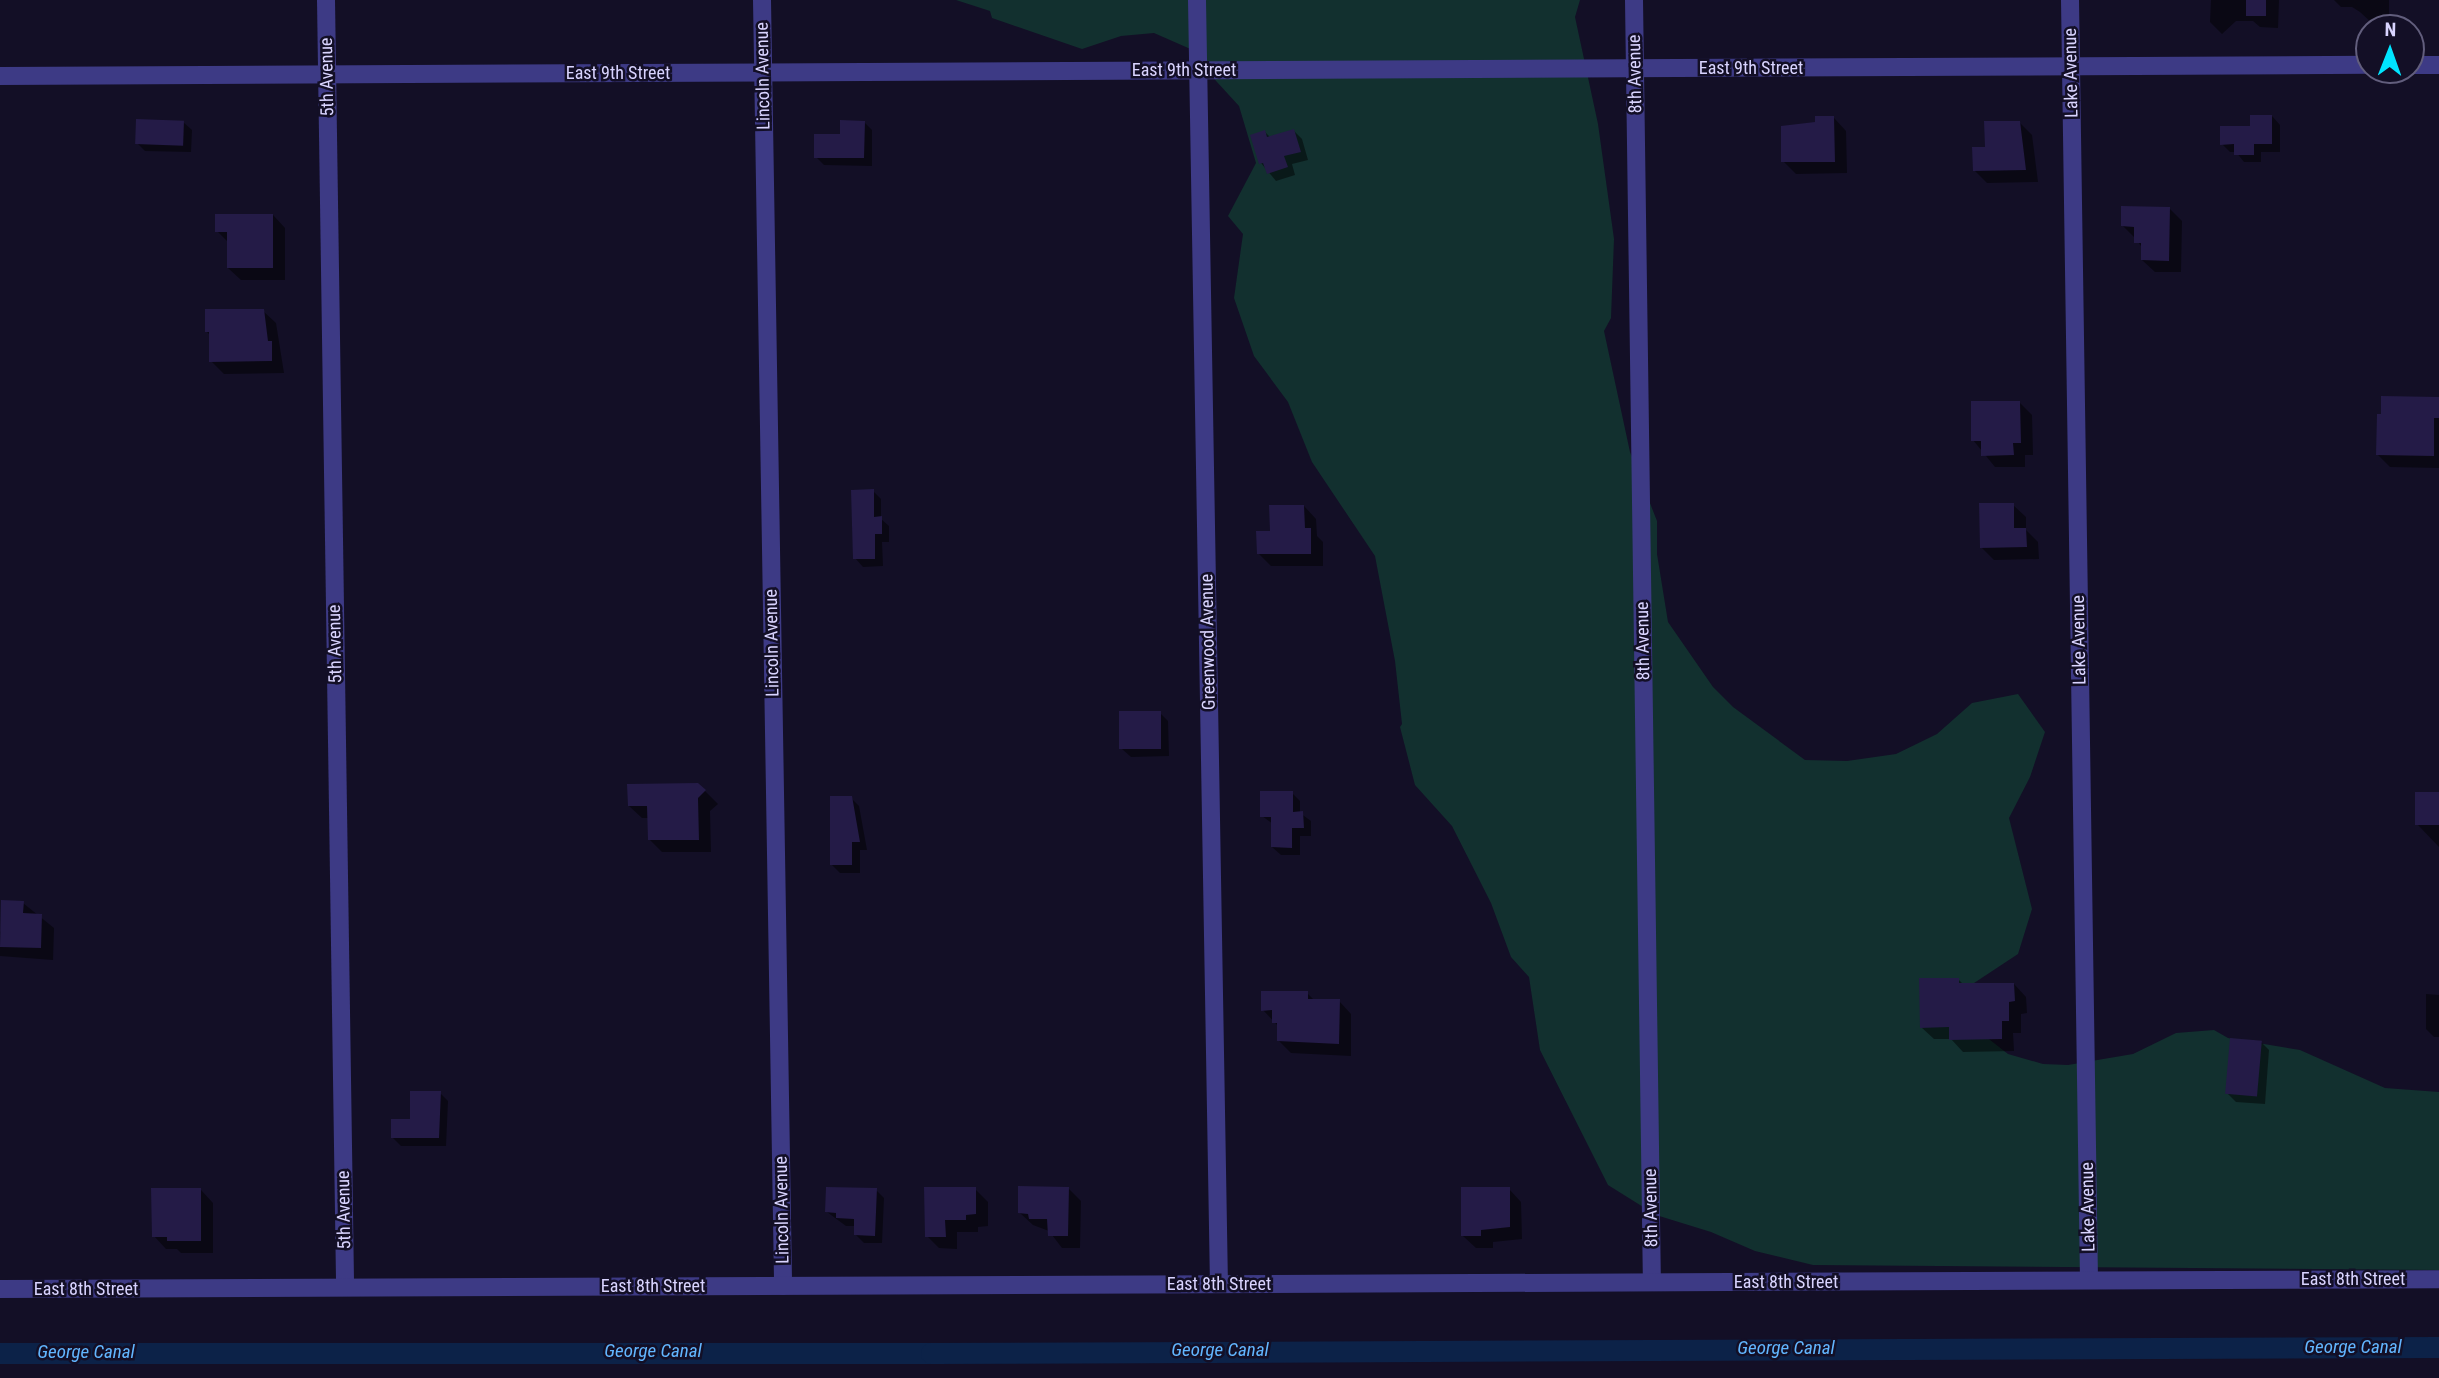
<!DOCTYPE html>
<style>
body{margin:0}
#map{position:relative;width:2439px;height:1378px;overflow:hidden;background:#130f26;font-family:"Roboto Condensed",sans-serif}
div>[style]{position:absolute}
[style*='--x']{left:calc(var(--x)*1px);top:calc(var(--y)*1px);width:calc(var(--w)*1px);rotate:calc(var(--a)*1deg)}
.green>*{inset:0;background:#12302f}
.shadow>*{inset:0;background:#0007}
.canal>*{height:21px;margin:-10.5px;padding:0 10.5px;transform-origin:10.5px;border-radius:10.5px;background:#0c2248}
.building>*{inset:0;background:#241b47;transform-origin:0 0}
.minor>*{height:18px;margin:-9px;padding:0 9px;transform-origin:9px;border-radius:9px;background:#3d3a85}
span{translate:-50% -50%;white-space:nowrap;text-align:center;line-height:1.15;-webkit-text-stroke:5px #130f26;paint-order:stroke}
.street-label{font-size:18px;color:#d9d4ff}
.water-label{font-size:19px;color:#62b6ff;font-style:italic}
.north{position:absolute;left:2355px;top:14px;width:70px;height:70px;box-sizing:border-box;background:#130f26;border:2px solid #625e7d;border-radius:50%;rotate:1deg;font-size:19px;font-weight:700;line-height:28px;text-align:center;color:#d9d4ff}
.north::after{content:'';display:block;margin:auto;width:24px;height:32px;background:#00e5ff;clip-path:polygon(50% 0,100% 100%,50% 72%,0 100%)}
</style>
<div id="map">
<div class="green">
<div style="clip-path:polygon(956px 0,1580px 0,1575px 17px,1598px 124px,1614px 239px,1611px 318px,1604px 331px,1630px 452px,1657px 521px,1657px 554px,1668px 622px,1713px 687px,1733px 707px,1805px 760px,1847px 761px,1896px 754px,1937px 734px,1972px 703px,2018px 694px,2045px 732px,2030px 777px,2009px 818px,2032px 909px,2018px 954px,1968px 987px,1985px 1036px,2008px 1054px,2043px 1064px,2068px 1065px,2133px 1054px,2176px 1033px,2214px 1030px,2228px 1038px,2300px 1050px,2385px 1088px,2439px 1092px,2439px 1270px,1813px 1265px,1755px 1251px,1711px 1232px,1656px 1215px,1608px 1185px,1540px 1050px,1529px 977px,1511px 957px,1491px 903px,1452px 826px,1415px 785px,1400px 727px,1402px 724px,1395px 661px,1375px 556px,1312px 462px,1288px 402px,1254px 356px,1234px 298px,1243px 234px,1228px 216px,1256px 163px,1239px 106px,1206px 70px,1195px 51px,1154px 33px,1121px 36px,1082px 49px,992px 18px,990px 11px)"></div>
</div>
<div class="shadow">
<div style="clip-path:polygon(2211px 0,2279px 0,2278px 28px,2260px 27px,2253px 21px,2236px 21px,2222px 34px,2210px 22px)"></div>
<div style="clip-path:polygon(2334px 0,2389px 0,2389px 23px,2372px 23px,2360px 12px,2352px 7px,2341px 7px)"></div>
<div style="clip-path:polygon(2272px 116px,2280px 125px,2280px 152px,2261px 152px,2261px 162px,2244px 162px,2236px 152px,2230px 152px,2222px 144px)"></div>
<div style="clip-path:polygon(1834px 118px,1846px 131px,1847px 173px,1796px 174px,1783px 161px,1816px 124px)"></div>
<div style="clip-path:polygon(183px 122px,192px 130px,191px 152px,145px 151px,137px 143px)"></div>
<div style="clip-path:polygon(864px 122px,872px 130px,872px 166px,824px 165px,816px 157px)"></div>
<div style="clip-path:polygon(2019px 122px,2032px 135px,2038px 182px,1987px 183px,1974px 170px,1987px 149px)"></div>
<div style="clip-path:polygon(1294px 131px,1302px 139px,1308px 160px,1292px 164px,1295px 175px,1276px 181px,1261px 163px,1265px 132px,1271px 138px)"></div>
<div style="clip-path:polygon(2169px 208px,2182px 221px,2181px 272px,2155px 272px,2142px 260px,2143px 249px,2136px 239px,2123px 226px)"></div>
<div style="clip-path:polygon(273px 215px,285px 228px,285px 280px,241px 280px,228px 268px,228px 242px,217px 231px)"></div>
<div style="clip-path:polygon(263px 311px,276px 323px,284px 373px,224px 374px,211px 361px,211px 336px,206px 331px)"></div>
<div style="clip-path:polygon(2439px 399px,2439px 468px,2390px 467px,2378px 455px)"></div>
<div style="clip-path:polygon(2019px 402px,2032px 415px,2033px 455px,2025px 455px,2025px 467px,1995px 467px,1973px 440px)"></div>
<div style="clip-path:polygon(873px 491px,881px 499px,881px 519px,889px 526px,889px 542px,882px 542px,883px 566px,863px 567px,855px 558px)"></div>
<div style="clip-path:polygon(2013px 505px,2026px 517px,2026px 530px,2038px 542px,2039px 559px,1994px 560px,1982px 548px)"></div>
<div style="clip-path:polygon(1304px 506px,1316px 519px,1317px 536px,1323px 542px,1323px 566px,1271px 566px,1259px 554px)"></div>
<div style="clip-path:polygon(1160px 713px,1168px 721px,1169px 756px,1131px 757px,1122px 749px)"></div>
<div style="clip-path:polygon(698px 784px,718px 804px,710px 811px,711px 852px,662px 852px,649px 839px,649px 818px,642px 818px,629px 806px)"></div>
<div style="clip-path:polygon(1292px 793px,1300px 801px,1300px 813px,1311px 821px,1311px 836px,1300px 836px,1300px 855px,1281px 855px,1272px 847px,1273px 824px,1262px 816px)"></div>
<div style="clip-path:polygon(2439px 794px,2439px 847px,2417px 824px)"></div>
<div style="clip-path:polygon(851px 798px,859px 806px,867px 850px,860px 850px,860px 873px,840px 873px,832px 865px)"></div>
<div style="clip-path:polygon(23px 903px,54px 928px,53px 960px,0 956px,0 932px)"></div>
<div style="clip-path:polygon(1958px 979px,1964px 985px,2014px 984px,2026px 997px,2027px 1013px,2021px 1014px,2021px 1033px,2013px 1033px,2014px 1051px,1963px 1052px,1951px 1039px,1934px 1039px,1921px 1027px)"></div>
<div style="clip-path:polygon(1307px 993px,1315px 1001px,1339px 1001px,1351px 1014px,1351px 1056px,1291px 1053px,1279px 1041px,1279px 1027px,1263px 1010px)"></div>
<div style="clip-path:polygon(2426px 994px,2439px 995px,2439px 1037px,2434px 1037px,2426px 1029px)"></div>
<div style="clip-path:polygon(2261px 1042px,2269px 1050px,2265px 1104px,2236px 1102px,2228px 1094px)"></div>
<div style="clip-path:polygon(440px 1093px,448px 1101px,446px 1146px,401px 1146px,393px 1138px)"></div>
<div style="clip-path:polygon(1068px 1188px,1081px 1201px,1080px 1248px,1062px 1248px,1049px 1231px,1033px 1225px,1020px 1213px)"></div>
<div style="clip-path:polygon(975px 1189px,988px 1202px,988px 1226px,978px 1227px,978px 1232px,957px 1232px,957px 1249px,939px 1248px,927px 1236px)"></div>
<div style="clip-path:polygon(1509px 1189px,1521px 1202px,1522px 1239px,1493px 1242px,1493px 1248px,1476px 1248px,1463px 1236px)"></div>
<div style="clip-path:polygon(201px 1190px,213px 1203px,213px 1253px,181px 1253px,177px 1249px,166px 1249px,154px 1236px)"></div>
<div style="clip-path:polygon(876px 1190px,884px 1198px,882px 1243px,864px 1243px,856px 1235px,856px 1226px,846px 1226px,827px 1212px)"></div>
</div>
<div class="canal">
<div style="--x:0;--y:1353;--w:931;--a:0"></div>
<div style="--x:931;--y:1353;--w:1508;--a:-0.23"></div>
</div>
<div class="building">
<div style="left:2246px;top:0;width:20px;height:16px"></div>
<div style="clip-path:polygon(2250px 115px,2272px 115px,2272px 144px,2254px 144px,2254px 155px,2234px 155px,2234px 144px,2220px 145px,2220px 126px,2250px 126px)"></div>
<div style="clip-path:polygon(1815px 116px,1834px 116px,1835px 162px,1781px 162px,1781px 126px,1815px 122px)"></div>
<div style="left:136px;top:119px;width:48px;height:25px;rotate:2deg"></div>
<div style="clip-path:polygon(840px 120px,865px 121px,864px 158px,814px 158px,814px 134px,840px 134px)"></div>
<div style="clip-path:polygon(1984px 121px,2020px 121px,2026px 170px,1973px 171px,1972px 147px,1985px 147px)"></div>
<div style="clip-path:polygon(1294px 129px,1301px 152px,1284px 156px,1288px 167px,1267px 174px,1263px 163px,1259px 164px,1250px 135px,1265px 130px,1267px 137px)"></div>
<div style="clip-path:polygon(2121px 206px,2170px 207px,2169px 261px,2141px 260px,2141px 243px,2134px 243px,2134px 227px,2121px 226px)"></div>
<div style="clip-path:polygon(215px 214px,273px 214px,273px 268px,227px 268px,227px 232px,215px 232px)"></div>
<div style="clip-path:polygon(205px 309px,264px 309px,268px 341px,272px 341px,272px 361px,209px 362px,209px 332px,205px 332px)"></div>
<div style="clip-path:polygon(2381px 396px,2439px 397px,2439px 418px,2434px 418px,2434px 456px,2376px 455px,2377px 414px,2381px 414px)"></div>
<div style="clip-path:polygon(1971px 401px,2020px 401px,2021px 443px,2013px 443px,2014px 455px,1981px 456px,1981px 441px,1971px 441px)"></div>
<div style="clip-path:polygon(874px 489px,874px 517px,882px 516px,882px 534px,875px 534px,875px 559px,853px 559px,851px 490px)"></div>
<div style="clip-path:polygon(1979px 503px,2014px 503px,2014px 528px,2026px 528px,2027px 547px,1980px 548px)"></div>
<div style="clip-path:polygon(1269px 505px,1304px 505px,1305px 528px,1311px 528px,1311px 554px,1257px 554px,1256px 531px,1270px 531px)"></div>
<div style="left:1161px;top:711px;width:38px;height:42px;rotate:90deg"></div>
<div style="clip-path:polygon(698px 783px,706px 790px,698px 798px,699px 840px,648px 840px,647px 806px,628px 806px,627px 784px)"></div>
<div style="clip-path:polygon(1260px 791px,1293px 791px,1293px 812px,1303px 811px,1304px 828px,1292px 828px,1292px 848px,1271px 847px,1271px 817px,1260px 817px)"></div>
<div style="left:2415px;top:792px;width:24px;height:33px"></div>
<div style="clip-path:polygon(830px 796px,852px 796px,860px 842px,852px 842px,852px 865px,830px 865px)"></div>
<div style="clip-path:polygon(1px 900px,24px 901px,23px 913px,42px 914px,41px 948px,0 947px)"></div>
<div style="clip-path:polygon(1919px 978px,1959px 978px,1959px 983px,2014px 983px,2015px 1001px,2009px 1002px,2009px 1021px,2002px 1021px,2002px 1039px,1949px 1040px,1949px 1027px,1920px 1028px)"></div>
<div style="clip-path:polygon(1261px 991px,1308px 991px,1308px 999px,1340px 999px,1339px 1044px,1277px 1041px,1277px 1023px,1272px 1023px,1272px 1010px,1261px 1011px)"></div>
<div style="left:2230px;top:1038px;width:32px;height:56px;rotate:5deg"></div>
<div style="clip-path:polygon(410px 1091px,441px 1091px,439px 1138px,391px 1138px,391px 1119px,410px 1119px)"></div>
<div style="clip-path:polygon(1018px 1186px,1069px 1187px,1068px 1236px,1048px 1236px,1047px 1219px,1029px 1219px,1028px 1214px,1018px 1213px)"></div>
<div style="clip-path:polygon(826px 1187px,877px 1188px,875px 1236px,854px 1235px,854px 1219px,836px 1218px,836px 1213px,825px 1212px)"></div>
<div style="clip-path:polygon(924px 1187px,976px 1187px,976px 1214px,966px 1215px,966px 1220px,945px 1220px,946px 1237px,925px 1237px)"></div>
<div style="clip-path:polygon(1461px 1187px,1510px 1187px,1510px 1227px,1481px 1230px,1481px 1236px,1461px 1236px)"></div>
<div style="clip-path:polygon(151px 1188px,201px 1188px,201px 1241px,167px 1241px,167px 1237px,152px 1237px)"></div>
</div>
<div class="minor">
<div style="--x:326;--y:0;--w:1287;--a:89.15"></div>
<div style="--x:762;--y:0;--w:1286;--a:89.06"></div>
<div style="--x:1197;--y:0;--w:1283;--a:89.02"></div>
<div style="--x:1634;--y:0;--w:1282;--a:89.2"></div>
<div style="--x:2070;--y:0;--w:1280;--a:89.15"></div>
<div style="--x:2411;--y:65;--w:28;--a:0"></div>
<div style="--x:0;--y:76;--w:2369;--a:-0.27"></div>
<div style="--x:0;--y:1289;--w:2439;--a:-0.23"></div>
</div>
<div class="street-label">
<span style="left:1751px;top:68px">East 9th Street</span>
<span style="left:1184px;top:70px">East 9th Street</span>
<span style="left:618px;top:73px">East 9th Street</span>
<span style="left:2071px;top:73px;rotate:-91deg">Lake Avenue</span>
<span style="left:1635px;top:74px;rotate:-91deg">8th Avenue</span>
<span style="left:763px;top:76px;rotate:-91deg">Lincoln Avenue</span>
<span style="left:327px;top:77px;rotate:-91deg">5th Avenue</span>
<span style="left:2079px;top:640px;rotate:-91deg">Lake Avenue</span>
<span style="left:1643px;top:641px;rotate:-91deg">8th Avenue</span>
<span style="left:1208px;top:642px;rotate:-91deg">Greenwood Avenue</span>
<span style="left:772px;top:643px;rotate:-91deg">Lincoln Avenue</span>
<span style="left:335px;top:644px;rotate:-91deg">5th Avenue</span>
<span style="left:2088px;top:1207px;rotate:-91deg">Lake Avenue</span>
<span style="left:1651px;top:1208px;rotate:-91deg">8th Avenue</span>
<span style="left:344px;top:1210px;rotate:-91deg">5th Avenue</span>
<span style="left:782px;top:1210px;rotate:-91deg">Lincoln Avenue</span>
<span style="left:2353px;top:1279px">East 8th Street</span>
<span style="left:1786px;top:1282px">East 8th Street</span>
<span style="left:1219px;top:1284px">East 8th Street</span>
<span style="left:653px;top:1286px">East 8th Street</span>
<span style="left:86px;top:1289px">East 8th Street</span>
</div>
<div class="water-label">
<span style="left:2353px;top:1347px">George Canal</span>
<span style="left:1786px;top:1348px">George Canal</span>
<span style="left:1220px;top:1350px">George Canal</span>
<span style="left:653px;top:1351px">George Canal</span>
<span style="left:86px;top:1352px">George Canal</span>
</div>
<div class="north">N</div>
</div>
